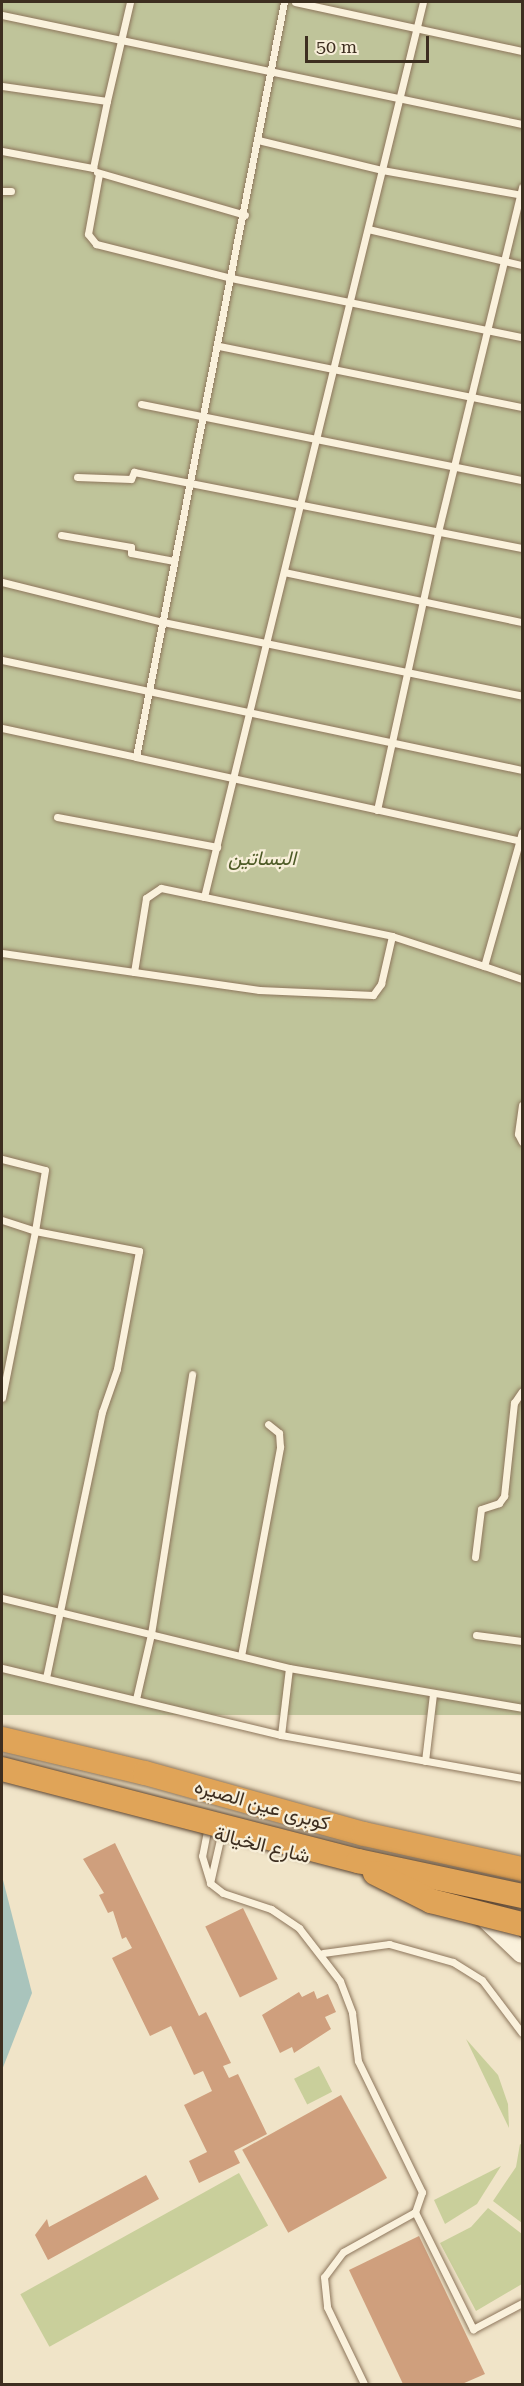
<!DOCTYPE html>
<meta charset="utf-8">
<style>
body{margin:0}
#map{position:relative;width:524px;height:2386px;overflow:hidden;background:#f0e4c8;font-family:"Roboto Serif",Vazirmatn,serif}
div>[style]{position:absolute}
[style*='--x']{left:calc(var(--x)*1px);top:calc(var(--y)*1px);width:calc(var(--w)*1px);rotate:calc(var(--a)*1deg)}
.green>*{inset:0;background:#c9cf9b;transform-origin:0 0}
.cemetery>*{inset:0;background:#bfc49a;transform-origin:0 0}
.water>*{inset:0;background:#a9c4bc}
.building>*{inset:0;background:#cf9f7d;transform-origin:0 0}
.roads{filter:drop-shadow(0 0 2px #8d765c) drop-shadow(0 0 2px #8d765c)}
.lane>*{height:7px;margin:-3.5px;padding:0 3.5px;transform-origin:3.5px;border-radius:3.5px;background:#faf1dc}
.secondary>*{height:20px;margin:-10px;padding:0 10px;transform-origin:10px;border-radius:10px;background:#faf1dc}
.highway>*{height:24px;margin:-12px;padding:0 12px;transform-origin:12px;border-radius:12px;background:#e0a458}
.bridges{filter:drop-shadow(0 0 2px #5b4430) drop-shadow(0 0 2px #5b4430)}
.highway-bridge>*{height:24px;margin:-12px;padding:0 12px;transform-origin:12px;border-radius:12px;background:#e0a458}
span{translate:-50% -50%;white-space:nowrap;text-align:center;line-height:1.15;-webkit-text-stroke:4.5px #f7eed8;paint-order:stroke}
.park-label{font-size:20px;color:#4d5a26;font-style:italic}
.street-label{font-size:20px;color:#3d2e20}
.frame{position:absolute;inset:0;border:3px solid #3d2e20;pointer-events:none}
.scale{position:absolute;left:305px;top:36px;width:124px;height:27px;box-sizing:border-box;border:3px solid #3d2e20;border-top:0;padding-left:8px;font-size:18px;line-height:21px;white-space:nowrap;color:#3d2e20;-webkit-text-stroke:4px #f7eed8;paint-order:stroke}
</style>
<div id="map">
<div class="green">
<div style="clip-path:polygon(466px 2039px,498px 2075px,508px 2104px,509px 2128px)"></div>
<div style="left:319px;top:2066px;width:29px;height:28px;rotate:63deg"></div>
<div style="clip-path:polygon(520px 2144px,522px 2145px,522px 2223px,493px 2201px,516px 2167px)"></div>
<div style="clip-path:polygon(501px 2166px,477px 2204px,445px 2224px,434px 2200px)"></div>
<div style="left:239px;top:2173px;width:60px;height:250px;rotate:61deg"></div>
<div style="clip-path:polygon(488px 2208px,522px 2234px,522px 2284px,476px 2311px,440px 2243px,471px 2227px)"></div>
</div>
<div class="cemetery">
<div style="left:2px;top:2px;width:520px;height:1713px"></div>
</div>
<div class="water">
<div style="clip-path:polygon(2px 1876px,32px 1993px,2px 2070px)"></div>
</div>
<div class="building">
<div style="clip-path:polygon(115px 1843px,199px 2016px,206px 2012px,231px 2063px,223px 2066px,229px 2078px,238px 2074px,267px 2134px,234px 2151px,240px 2163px,199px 2183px,189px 2161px,207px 2152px,184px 2105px,212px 2091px,203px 2071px,194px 2075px,171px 2026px,150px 2036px,112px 1958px,132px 1948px,126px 1937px,122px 1939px,113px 1911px,108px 1913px,99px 1895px,104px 1893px,83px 1859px)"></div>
<div style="left:243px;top:1908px;width:79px;height:42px;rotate:64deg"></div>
<div style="clip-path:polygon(314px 1991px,317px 1999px,328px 1994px,336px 2012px,325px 2017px,331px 2029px,294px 2053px,292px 2047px,280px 2053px,262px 2015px,299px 1992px,302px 1997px)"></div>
<div style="left:341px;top:2095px;width:95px;height:113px;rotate:61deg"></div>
<div style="clip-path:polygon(146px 2175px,159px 2199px,48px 2260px,35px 2235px,47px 2219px,49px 2227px)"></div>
<div style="clip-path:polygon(419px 2236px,485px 2374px,462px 2384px,403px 2384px,349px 2270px)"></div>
</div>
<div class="roads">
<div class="lane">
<div style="--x:284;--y:2;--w:769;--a:101.09"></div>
<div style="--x:136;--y:757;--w:395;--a:12.3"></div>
<div style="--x:295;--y:2;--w:232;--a:12.2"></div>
<div style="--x:2;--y:15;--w:531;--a:11.84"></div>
<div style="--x:2;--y:86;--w:106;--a:8.1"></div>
<div style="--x:107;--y:101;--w:102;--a:-76.9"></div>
<div style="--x:258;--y:140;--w:128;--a:13.6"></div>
<div style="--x:382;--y:170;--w:142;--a:10.1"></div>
<div style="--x:2;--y:151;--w:93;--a:10.6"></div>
<div style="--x:93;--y:168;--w:68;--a:-78.2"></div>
<div style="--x:97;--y:172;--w:154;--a:16.2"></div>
<div style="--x:99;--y:174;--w:61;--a:100.4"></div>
<div style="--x:88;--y:234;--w:13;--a:51"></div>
<div style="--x:96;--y:244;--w:139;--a:14.1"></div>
<div style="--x:231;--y:278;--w:297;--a:11.5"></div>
<div style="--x:2;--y:191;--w:9;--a:0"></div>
<div style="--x:368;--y:229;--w:158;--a:13.2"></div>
<div style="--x:219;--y:346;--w:309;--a:11.4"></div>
<div style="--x:141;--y:404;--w:389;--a:11.3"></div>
<div style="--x:77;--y:477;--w:54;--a:2.1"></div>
<div style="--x:131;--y:479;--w:8;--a:-67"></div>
<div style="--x:134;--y:472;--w:395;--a:11.1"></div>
<div style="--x:61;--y:535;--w:71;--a:9.7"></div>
<div style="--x:131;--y:547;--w:6;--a:90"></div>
<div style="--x:131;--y:553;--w:44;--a:10.5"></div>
<div style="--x:284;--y:572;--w:243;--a:11.9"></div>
<div style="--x:2;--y:582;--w:166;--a:14"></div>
<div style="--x:163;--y:622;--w:367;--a:11.6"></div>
<div style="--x:2;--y:660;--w:532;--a:11.94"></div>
<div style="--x:2;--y:728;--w:137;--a:12.2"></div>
<div style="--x:377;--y:810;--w:285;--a:-77.6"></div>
<div style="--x:438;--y:532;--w:355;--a:-76.3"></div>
<div style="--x:57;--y:817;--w:163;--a:10.6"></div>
<div style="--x:522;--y:832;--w:139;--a:105.8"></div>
<div style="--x:484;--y:966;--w:40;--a:18.9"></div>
<div style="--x:204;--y:897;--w:921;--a:-76.25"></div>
<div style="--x:2;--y:953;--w:260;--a:8.2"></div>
<div style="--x:259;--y:990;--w:114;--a:2.5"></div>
<div style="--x:373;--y:995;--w:14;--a:-54"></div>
<div style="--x:381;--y:984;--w:49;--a:-77.1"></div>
<div style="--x:134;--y:972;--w:75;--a:-80.8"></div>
<div style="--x:146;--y:898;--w:18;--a:-34"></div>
<div style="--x:161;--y:888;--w:236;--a:11.7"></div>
<div style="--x:392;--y:936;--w:97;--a:18.1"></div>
<div style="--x:522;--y:1105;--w:29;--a:98"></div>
<div style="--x:518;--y:1134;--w:9;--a:63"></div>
<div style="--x:2;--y:1159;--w:44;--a:14.3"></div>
<div style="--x:45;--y:1170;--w:62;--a:99.3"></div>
<div style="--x:35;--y:1231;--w:106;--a:10.9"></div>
<div style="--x:139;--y:1251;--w:120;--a:100.6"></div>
<div style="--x:117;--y:1369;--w:46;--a:109.2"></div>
<div style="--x:102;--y:1412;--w:271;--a:101.9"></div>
<div style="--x:2;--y:1220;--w:35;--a:18"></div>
<div style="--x:35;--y:1231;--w:170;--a:101.2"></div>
<div style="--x:475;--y:1557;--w:48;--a:-82.9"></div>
<div style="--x:481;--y:1509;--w:19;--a:-18"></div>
<div style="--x:499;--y:1503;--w:9;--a:-54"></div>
<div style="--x:504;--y:1496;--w:94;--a:-83.9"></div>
<div style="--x:514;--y:1403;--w:14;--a:-56"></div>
<div style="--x:2;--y:1598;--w:295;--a:13.7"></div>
<div style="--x:289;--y:1668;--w:236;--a:9.7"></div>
<div style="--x:476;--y:1635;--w:46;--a:7.4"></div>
<div style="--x:241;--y:1656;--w:213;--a:-79.4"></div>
<div style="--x:280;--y:1447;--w:14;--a:-94"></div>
<div style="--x:279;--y:1433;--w:14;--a:-141"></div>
<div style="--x:2;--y:1668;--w:287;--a:13.5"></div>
<div style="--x:281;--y:1735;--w:245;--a:10.1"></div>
<div style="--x:136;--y:1699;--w:67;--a:-77"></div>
<div style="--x:151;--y:1634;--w:263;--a:-81"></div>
<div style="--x:281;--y:1735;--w:67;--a:-83.2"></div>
<div style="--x:425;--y:1761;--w:67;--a:-83.2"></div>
<div style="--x:207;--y:1831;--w:25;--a:101"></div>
<div style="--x:202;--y:1856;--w:28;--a:73"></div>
<div style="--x:210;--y:1883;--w:16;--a:38"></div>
<div style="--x:223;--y:1893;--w:51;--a:18.4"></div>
<div style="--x:271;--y:1909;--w:34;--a:34"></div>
<div style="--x:299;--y:1928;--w:67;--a:52.3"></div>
<div style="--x:340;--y:1981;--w:34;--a:69"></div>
<div style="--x:352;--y:2013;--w:48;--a:82.9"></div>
<div style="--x:358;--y:2061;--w:146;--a:64"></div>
<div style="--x:422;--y:2192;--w:21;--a:109"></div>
<div style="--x:415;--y:2212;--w:82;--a:150.9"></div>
<div style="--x:343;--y:2252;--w:31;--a:127"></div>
<div style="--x:324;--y:2277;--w:30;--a:84"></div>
<div style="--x:327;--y:2307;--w:85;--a:64.3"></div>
<div style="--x:210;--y:1883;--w:49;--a:-77.1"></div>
<div style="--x:323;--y:1953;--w:67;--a:-7.8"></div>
<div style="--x:389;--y:1944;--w:66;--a:15.7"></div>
<div style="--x:453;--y:1962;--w:34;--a:32"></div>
<div style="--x:482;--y:1980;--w:66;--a:53"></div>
<div style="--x:415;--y:2212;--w:131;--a:63.6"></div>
<div style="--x:473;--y:2329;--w:55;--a:-28"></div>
</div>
<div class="secondary">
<div style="--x:420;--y:1885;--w:105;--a:12.7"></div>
<div style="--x:480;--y:1913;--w:58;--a:43.6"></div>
</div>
<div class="highway">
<div style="--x:2;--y:1739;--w:147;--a:13.4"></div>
<div style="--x:145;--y:1773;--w:227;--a:15.6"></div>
<div style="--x:364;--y:1834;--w:162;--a:12.5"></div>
</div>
</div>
<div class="bridges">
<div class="highway-bridge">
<div style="--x:2;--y:1769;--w:368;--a:14.5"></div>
<div style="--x:358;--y:1861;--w:168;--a:12"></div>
<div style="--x:375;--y:1873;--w:63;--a:26.6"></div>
<div style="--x:431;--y:1901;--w:94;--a:14.2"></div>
</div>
</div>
<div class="park-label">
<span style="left:262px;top:858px">البساتين</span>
</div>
<div class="street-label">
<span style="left:262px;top:1805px;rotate:16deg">كوبرى عين الصيره</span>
<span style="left:262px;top:1845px;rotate:14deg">شارع الخيالة</span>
</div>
<div class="frame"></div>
<div class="scale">50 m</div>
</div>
